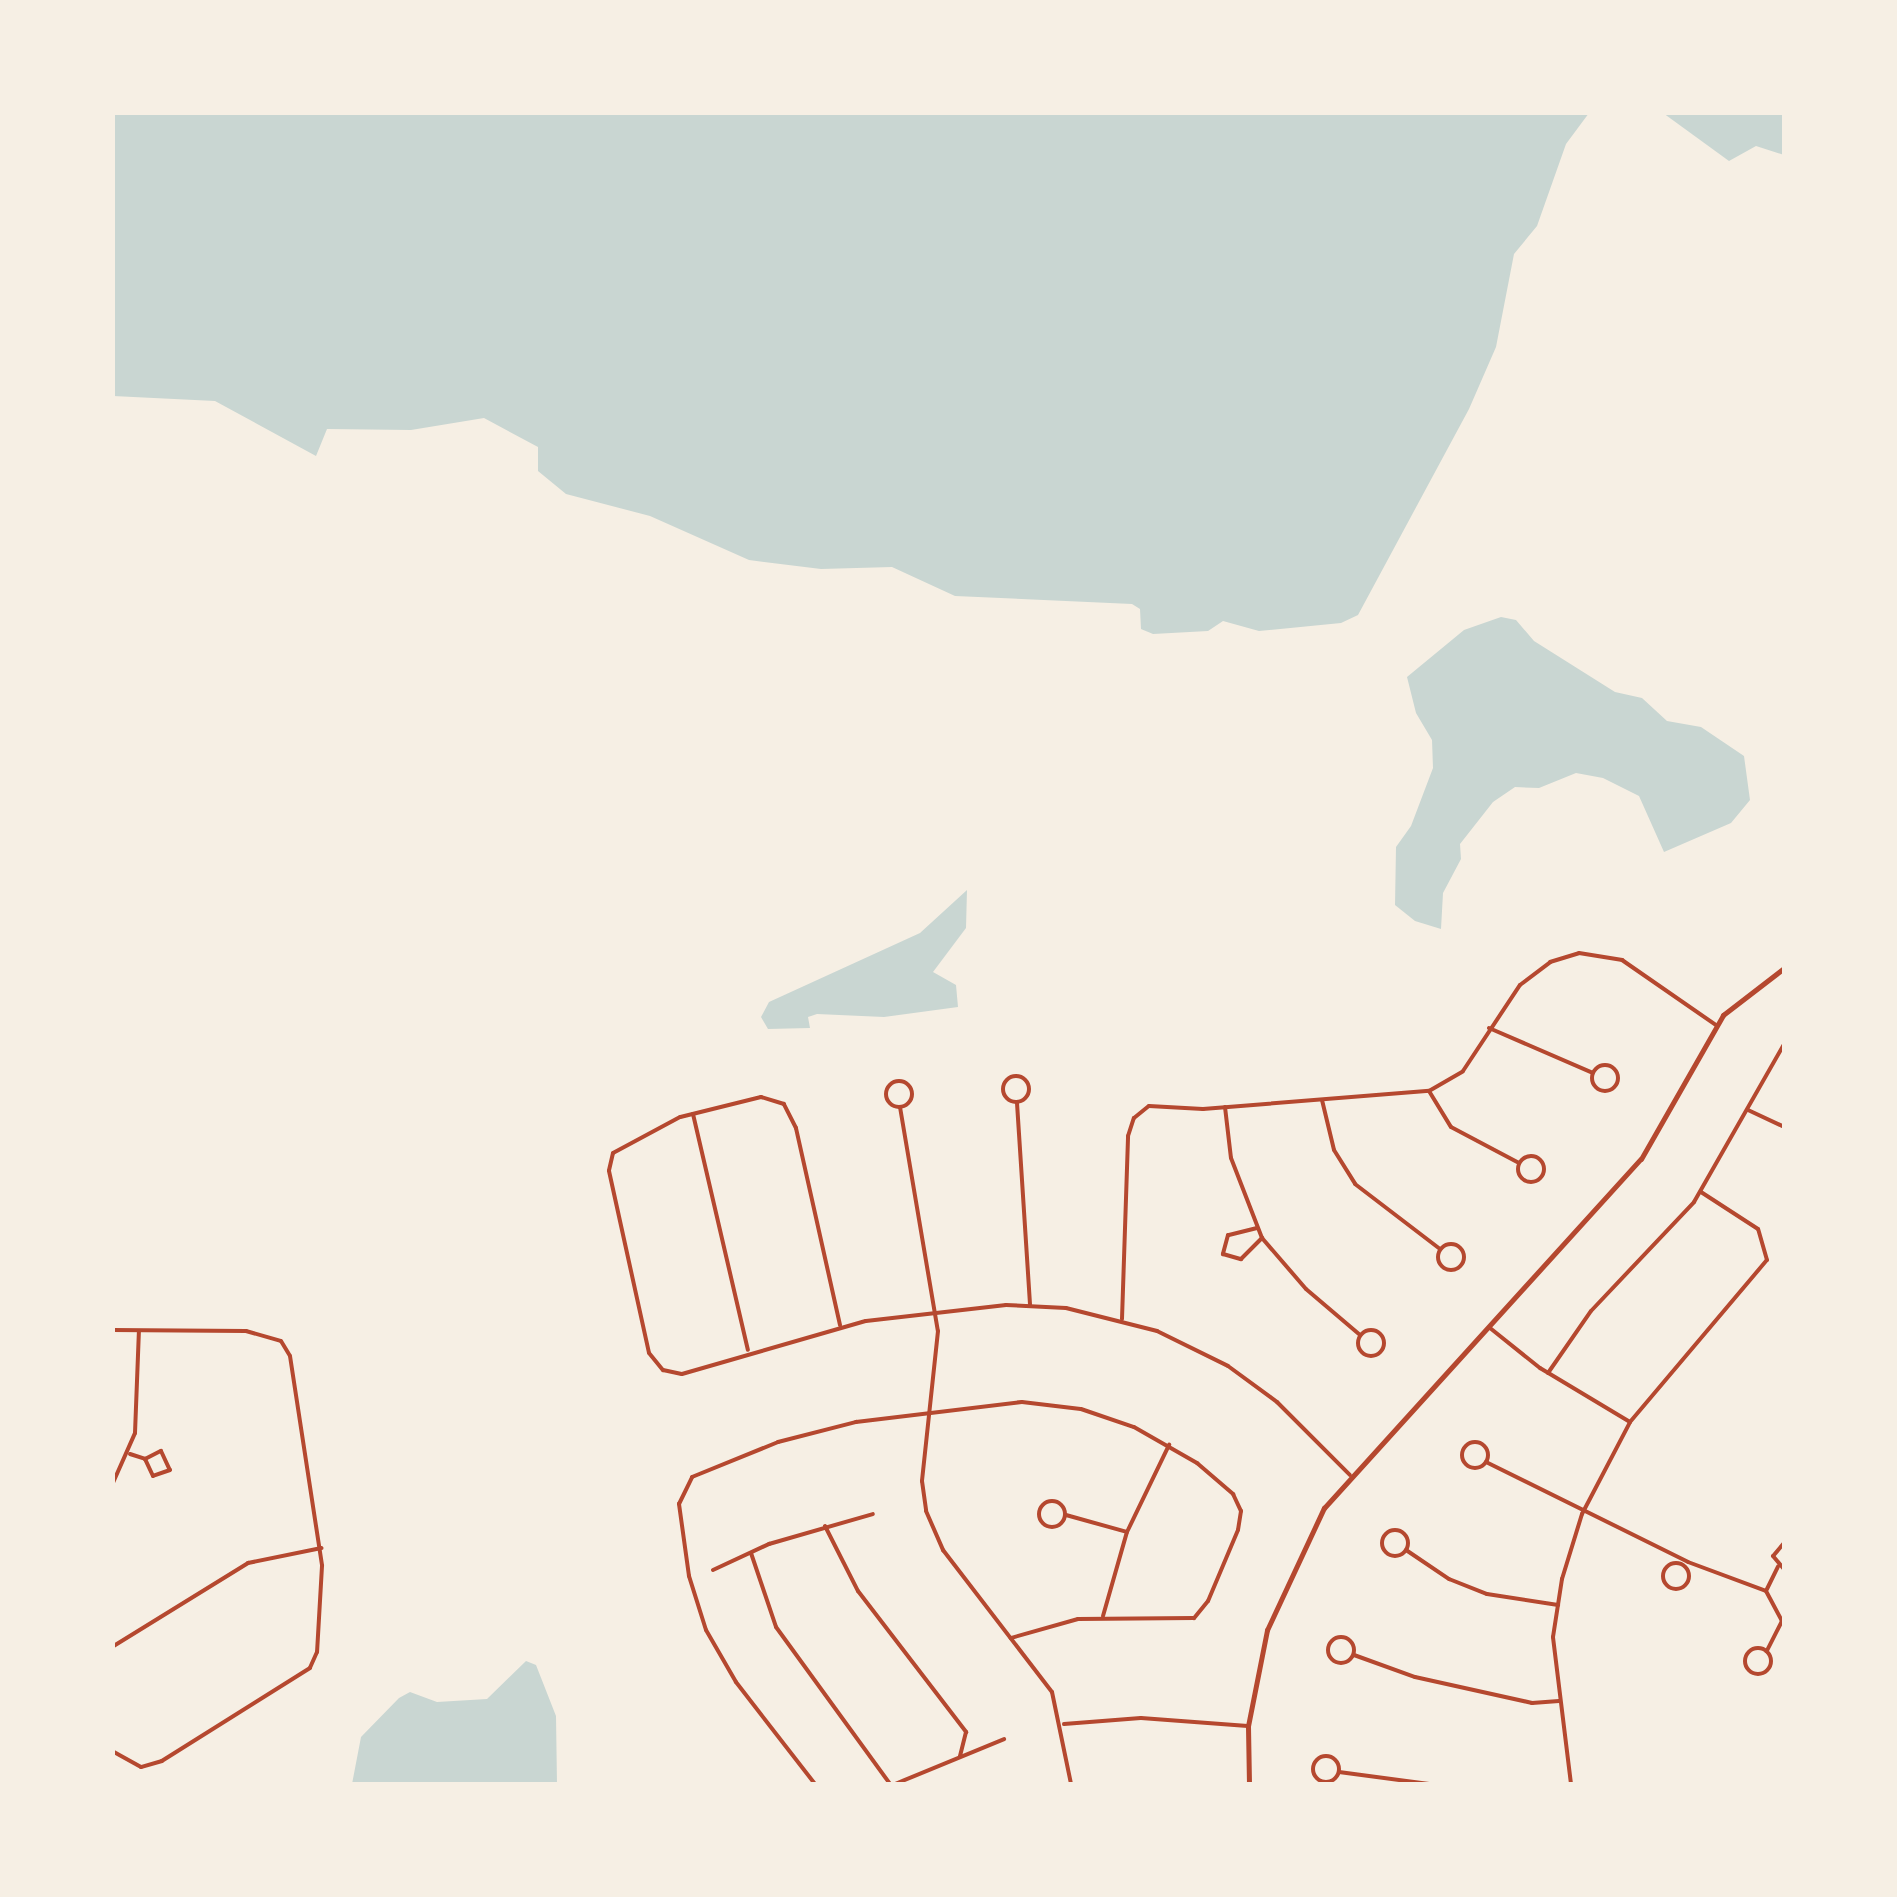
<!DOCTYPE html>
<style>
body{margin:0}
#map{position:relative;width:1897px;height:1897px;overflow:hidden;background:#f6efe4;font-family:"Sofia Sans Condensed",sans-serif}
div>[style]{position:absolute}
[style*='--x']{left:calc(var(--x)*1px);top:calc(var(--y)*1px);width:calc(var(--w)*1px);rotate:calc(var(--a)*1deg)}
.water>*{inset:0;background:#c9d6d2}
.minor>*{height:4px;margin:-2px;padding:0 2px;transform-origin:2px;border-radius:2px;background:#b5482f}
.minor>.ring{margin:-2px;padding:0;box-sizing:content-box;background:none;border:4px solid #b5482f;border-radius:50%}
.tertiary>*{height:5px;margin:-2.5px;padding:0 2.5px;transform-origin:2.5px;border-radius:2.5px;background:#b5482f}
span{translate:-50% -50%;white-space:nowrap;text-align:center;line-height:1.15;-webkit-text-stroke:8px #f6efe4;paint-order:stroke}
.frame{position:absolute;inset:0;border:115px solid #f6efe4;pointer-events:none}
</style>
<div id="map">
<div class="water">
<div style="clip-path:polygon(113px 112px,1589px 112px,1589px 113px,1566px 144px,1537px 226px,1514px 254px,1496px 347px,1469px 409px,1358px 615px,1341px 623px,1259px 631px,1223px 621px,1208px 631px,1153px 634px,1141px 629px,1140px 609px,1132px 604px,955px 596px,892px 567px,821px 569px,749px 560px,650px 516px,566px 494px,538px 471px,538px 447px,484px 418px,411px 430px,327px 429px,316px 456px,215px 401px,113px 396px)"></div>
<div style="clip-path:polygon(1663px 113px,1784px 113px,1784px 155px,1756px 146px,1729px 161px)"></div>
<div style="clip-path:polygon(1501px 617px,1516px 620px,1534px 641px,1615px 692px,1642px 698px,1667px 721px,1701px 727px,1744px 756px,1750px 800px,1731px 823px,1664px 852px,1639px 796px,1603px 778px,1576px 773px,1539px 788px,1515px 787px,1493px 802px,1460px 844px,1461px 859px,1443px 893px,1441px 929px,1415px 921px,1395px 905px,1396px 847px,1411px 826px,1433px 768px,1432px 740px,1416px 713px,1407px 677px,1464px 630px)"></div>
<div style="clip-path:polygon(967px 890px,966px 928px,933px 972px,956px 985px,958px 1007px,884px 1017px,817px 1014px,808px 1017px,810px 1028px,768px 1029px,761px 1017px,769px 1002px,920px 933px)"></div>
<div style="clip-path:polygon(526px 1661px,536px 1665px,556px 1716px,557px 1784px,352px 1784px,361px 1737px,399px 1698px,410px 1692px,437px 1702px,487px 1699px)"></div>
</div>
<div class="minor">
<div style="--x:1489;--y:1028;--w:113;--a:23.4"></div>
<div class="ring" style="left:1592px;top:1065px;width:22px;height:22px"></div>
<div class="ring" style="left:1003px;top:1076px;width:22px;height:22px"></div>
<div class="ring" style="left:886px;top:1081px;width:22px;height:22px"></div>
<div style="--x:1429;--y:1091;--w:42;--a:58.6"></div>
<div style="--x:1451;--y:1127;--w:77;--a:27.9"></div>
<div style="--x:1322;--y:1100;--w:51;--a:76.5"></div>
<div style="--x:1334;--y:1150;--w:40;--a:58"></div>
<div style="--x:1355;--y:1184;--w:107;--a:37.4"></div>
<div style="--x:1017;--y:1103;--w:202;--a:86.3"></div>
<div style="--x:900;--y:1107;--w:227;--a:80.4"></div>
<div style="--x:938;--y:1331;--w:151;--a:96.1"></div>
<div style="--x:922;--y:1481;--w:30;--a:82"></div>
<div style="--x:926;--y:1511;--w:43;--a:66.4"></div>
<div style="--x:943;--y:1550;--w:179;--a:52.5"></div>
<div style="--x:1052;--y:1692;--w:94;--a:78.3"></div>
<div style="--x:1225;--y:1107;--w:51;--a:83.3"></div>
<div style="--x:1231;--y:1158;--w:86;--a:68.8"></div>
<div style="--x:1262;--y:1238;--w:67;--a:49.2"></div>
<div style="--x:1306;--y:1289;--w:71;--a:40.4"></div>
<div style="--x:1748;--y:1110;--w:40;--a:25"></div>
<div style="--x:693;--y:1114;--w:242;--a:76.9"></div>
<div class="ring" style="left:1518px;top:1156px;width:22px;height:22px"></div>
<div style="--x:1257;--y:1228;--w:30;--a:166"></div>
<div style="--x:1228;--y:1235;--w:20;--a:105"></div>
<div style="--x:1223;--y:1254;--w:19;--a:16"></div>
<div style="--x:1241;--y:1259;--w:30;--a:-45"></div>
<div class="ring" style="left:1438px;top:1244px;width:22px;height:22px"></div>
<div style="--x:1122;--y:1319;--w:183;--a:-88.1"></div>
<div style="--x:1128;--y:1136;--w:19;--a:-72"></div>
<div style="--x:1134;--y:1118;--w:19;--a:-39"></div>
<div style="--x:1149;--y:1106;--w:54;--a:3.2"></div>
<div style="--x:1203;--y:1109;--w:227;--a:-4.6"></div>
<div style="--x:1429;--y:1091;--w:39;--a:-30"></div>
<div style="--x:1463;--y:1071;--w:103;--a:-56.5"></div>
<div style="--x:1520;--y:985;--w:38;--a:-37"></div>
<div style="--x:1550;--y:962;--w:30;--a:-17"></div>
<div style="--x:1579;--y:953;--w:44;--a:9.2"></div>
<div style="--x:1622;--y:960;--w:114;--a:34.7"></div>
<div style="--x:840;--y:1325;--w:202;--a:-102.6"></div>
<div style="--x:796;--y:1128;--w:27;--a:-117"></div>
<div style="--x:784;--y:1104;--w:24;--a:-163"></div>
<div style="--x:761;--y:1097;--w:83;--a:166.1"></div>
<div style="--x:680;--y:1117;--w:76;--a:151.8"></div>
<div style="--x:613;--y:1153;--w:18;--a:103"></div>
<div style="--x:609;--y:1171;--w:186;--a:77.6"></div>
<div style="--x:649;--y:1353;--w:22;--a:51"></div>
<div style="--x:663;--y:1370;--w:19;--a:12"></div>
<div style="--x:682;--y:1374;--w:191;--a:-16.1"></div>
<div style="--x:866;--y:1321;--w:141;--a:-6.5"></div>
<div style="--x:1006;--y:1305;--w:60;--a:2.9"></div>
<div style="--x:1066;--y:1308;--w:94;--a:14.2"></div>
<div style="--x:1157;--y:1331;--w:79;--a:26.2"></div>
<div style="--x:1228;--y:1366;--w:61;--a:36.3"></div>
<div style="--x:1277;--y:1402;--w:103;--a:45"></div>
<div style="--x:1490;--y:1328;--w:64;--a:38.7"></div>
<div style="--x:1540;--y:1368;--w:105;--a:31"></div>
<div class="ring" style="left:1358px;top:1330px;width:22px;height:22px"></div>
<div style="--x:112;--y:1330;--w:134;--a:0.4"></div>
<div style="--x:246;--y:1331;--w:36;--a:16"></div>
<div style="--x:281;--y:1341;--w:17;--a:59"></div>
<div style="--x:290;--y:1356;--w:212;--a:81.3"></div>
<div style="--x:322;--y:1566;--w:86;--a:93.3"></div>
<div style="--x:317;--y:1652;--w:17;--a:114"></div>
<div style="--x:310;--y:1668;--w:175;--a:147.9"></div>
<div style="--x:162;--y:1761;--w:22;--a:164"></div>
<div style="--x:141;--y:1767;--w:33;--a:-151"></div>
<div style="--x:1548;--y:1373;--w:75;--a:-55.3"></div>
<div style="--x:1591;--y:1311;--w:150;--a:-46.6"></div>
<div style="--x:1694;--y:1202;--w:182;--a:-60.3"></div>
<div class="ring" style="left:1462px;top:1442px;width:22px;height:22px"></div>
<div style="--x:130;--y:1454;--w:16;--a:18"></div>
<div style="--x:145;--y:1459;--w:18;--a:-27"></div>
<div style="--x:161;--y:1451;--w:21;--a:65"></div>
<div style="--x:170;--y:1470;--w:18;--a:161"></div>
<div style="--x:153;--y:1476;--w:19;--a:-115"></div>
<div style="--x:1486;--y:1462;--w:225;--a:26.3"></div>
<div style="--x:1688;--y:1562;--w:83;--a:20.4"></div>
<div style="--x:1766;--y:1591;--w:34;--a:62"></div>
<div style="--x:1782;--y:1621;--w:34;--a:117"></div>
<div style="--x:112;--y:1485;--w:57;--a:-66.1"></div>
<div style="--x:135;--y:1433;--w:102;--a:-87.8"></div>
<div class="ring" style="left:1039px;top:1501px;width:22px;height:22px"></div>
<div style="--x:1066;--y:1515;--w:63;--a:15.6"></div>
<div style="--x:825;--y:1526;--w:73;--a:63.1"></div>
<div style="--x:858;--y:1591;--w:178;--a:52.5"></div>
<div style="--x:966;--y:1732;--w:25;--a:104"></div>
<div class="ring" style="left:1382px;top:1530px;width:22px;height:22px"></div>
<div style="--x:1784;--y:1543;--w:17;--a:130"></div>
<div style="--x:1773;--y:1556;--w:17;--a:50"></div>
<div style="--x:1406;--y:1550;--w:52;--a:34"></div>
<div style="--x:1449;--y:1579;--w:41;--a:21.5"></div>
<div style="--x:1487;--y:1594;--w:72;--a:8.8"></div>
<div style="--x:751;--y:1553;--w:78;--a:71.3"></div>
<div style="--x:776;--y:1627;--w:194;--a:54"></div>
<div class="ring" style="left:1663px;top:1563px;width:22px;height:22px"></div>
<div style="--x:713;--y:1570;--w:62;--a:-24.9"></div>
<div style="--x:769;--y:1544;--w:108;--a:-16.1"></div>
<div style="--x:1767;--y:1589;--w:25;--a:-64"></div>
<div style="--x:1103;--y:1616;--w:87;--a:-74.1"></div>
<div style="--x:1127;--y:1532;--w:97;--a:-64.2"></div>
<div class="ring" style="left:1328px;top:1637px;width:22px;height:22px"></div>
<div style="--x:112;--y:1647;--w:160;--a:-31.7"></div>
<div style="--x:248;--y:1563;--w:75;--a:-11.6"></div>
<div class="ring" style="left:1745px;top:1648px;width:22px;height:22px"></div>
<div style="--x:1354;--y:1655;--w:65;--a:19.8"></div>
<div style="--x:1415;--y:1677;--w:120;--a:12.5"></div>
<div style="--x:1532;--y:1703;--w:27;--a:-4"></div>
<div style="--x:1064;--y:1724;--w:77;--a:-4.5"></div>
<div style="--x:1141;--y:1718;--w:107;--a:4.3"></div>
<div class="ring" style="left:1313px;top:1756px;width:22px;height:22px"></div>
<div style="--x:1339;--y:1772;--w:91;--a:7.6"></div>
<div style="--x:815;--y:1784;--w:129;--a:-127.8"></div>
<div style="--x:736;--y:1682;--w:60;--a:-120"></div>
<div style="--x:706;--y:1630;--w:57;--a:-107.5"></div>
<div style="--x:689;--y:1576;--w:73;--a:-97.9"></div>
<div style="--x:679;--y:1504;--w:30;--a:-64"></div>
<div style="--x:692;--y:1477;--w:93;--a:-22.1"></div>
<div style="--x:778;--y:1442;--w:81;--a:-14.4"></div>
<div style="--x:856;--y:1422;--w:167;--a:-6.9"></div>
<div style="--x:1022;--y:1402;--w:59;--a:6.8"></div>
<div style="--x:1081;--y:1409;--w:56;--a:18.8"></div>
<div style="--x:1134;--y:1427;--w:73;--a:29.7"></div>
<div style="--x:1197;--y:1463;--w:48;--a:40.7"></div>
<div style="--x:1233;--y:1494;--w:19;--a:65"></div>
<div style="--x:1241;--y:1511;--w:19;--a:99"></div>
<div style="--x:1238;--y:1530;--w:77;--a:112.9"></div>
<div style="--x:1208;--y:1601;--w:22;--a:129"></div>
<div style="--x:1194;--y:1618;--w:116;--a:179.5"></div>
<div style="--x:1078;--y:1619;--w:70;--a:164.2"></div>
<div style="--x:895;--y:1784;--w:118;--a:-22.4"></div>
<div style="--x:1571;--y:1784;--w:148;--a:-97"></div>
<div style="--x:1553;--y:1637;--w:59;--a:-81.2"></div>
<div style="--x:1562;--y:1579;--w:68;--a:-72.9"></div>
<div style="--x:1582;--y:1514;--w:104;--a:-62.4"></div>
<div style="--x:1630;--y:1422;--w:212;--a:-49.8"></div>
<div style="--x:1767;--y:1260;--w:32;--a:-106"></div>
<div style="--x:1758;--y:1229;--w:68;--a:-147"></div>
</div>
<div class="tertiary">
<div style="--x:1249;--y:1784;--w:58;--a:-91"></div>
<div style="--x:1248;--y:1726;--w:98;--a:-78.8"></div>
<div style="--x:1267;--y:1630;--w:135;--a:-65"></div>
<div style="--x:1324;--y:1508;--w:471;--a:-47.8"></div>
<div style="--x:1641;--y:1159;--w:166;--a:-60.3"></div>
<div style="--x:1723;--y:1015;--w:77;--a:-37.6"></div>
</div>
<div class="frame"></div>
</div>
